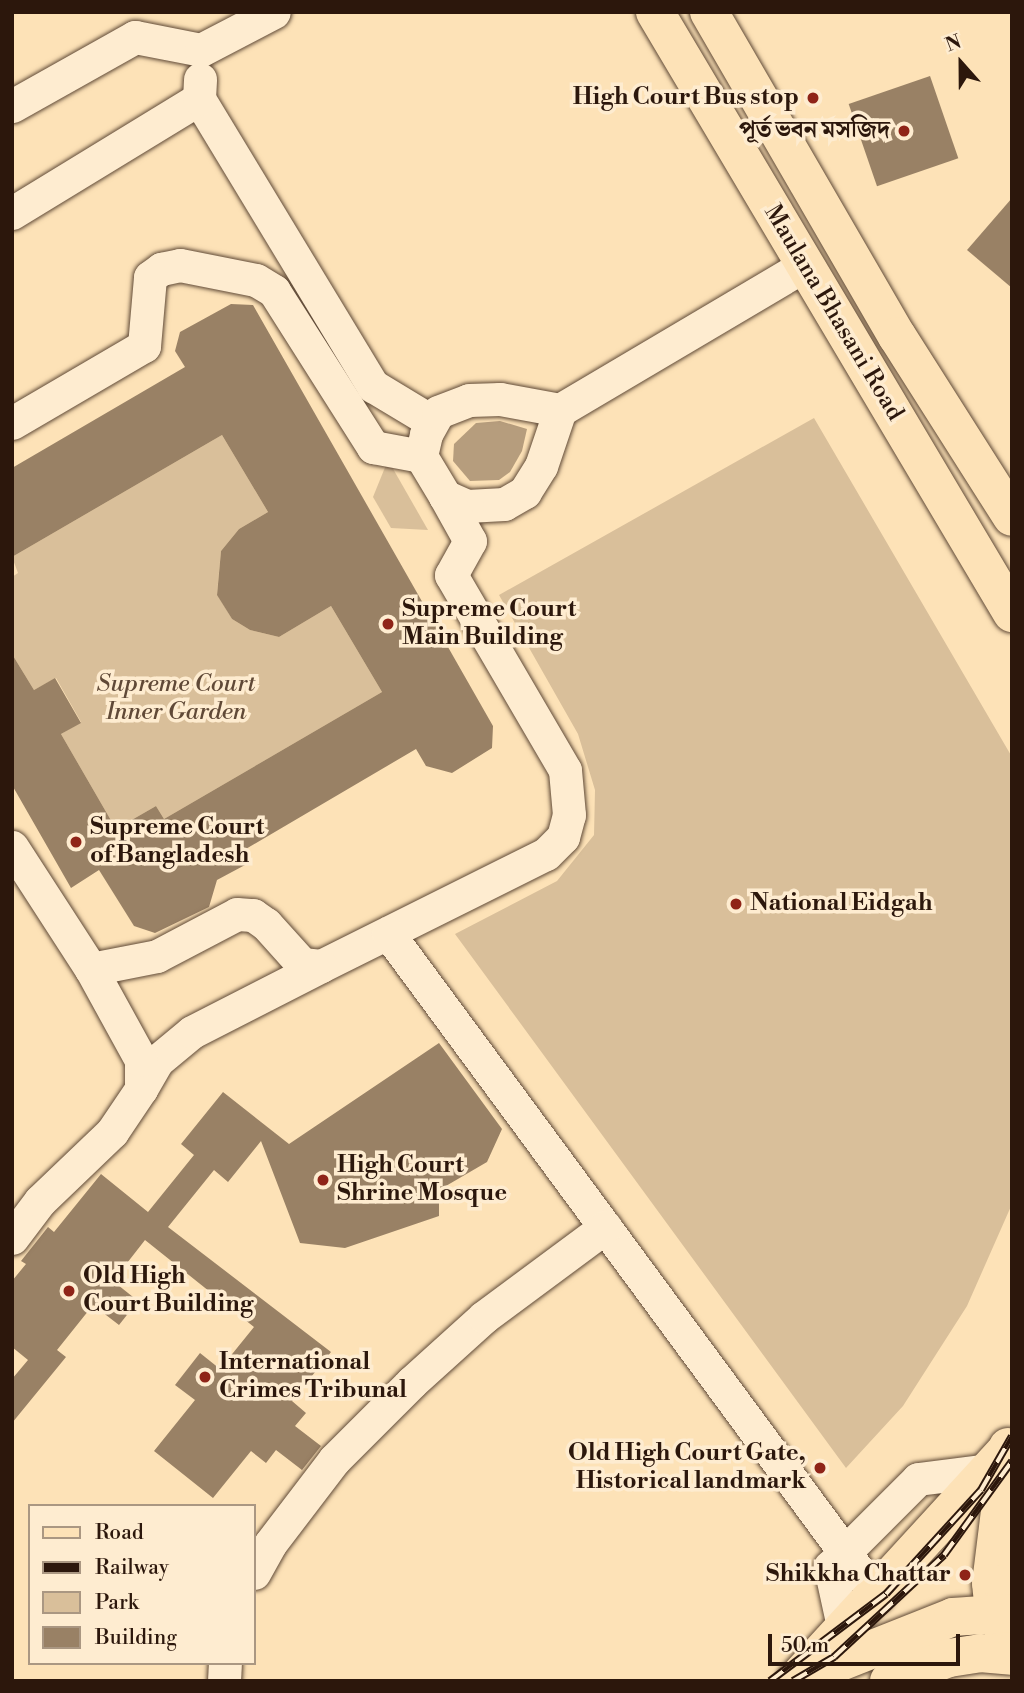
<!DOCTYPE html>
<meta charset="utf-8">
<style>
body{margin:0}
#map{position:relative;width:1024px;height:1693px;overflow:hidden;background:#fde2b7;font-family:"Libre Bodoni","Noto Serif Bengali",serif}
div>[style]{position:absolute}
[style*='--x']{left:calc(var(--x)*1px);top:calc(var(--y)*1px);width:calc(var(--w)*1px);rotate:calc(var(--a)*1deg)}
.green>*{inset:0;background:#d9bf9a}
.water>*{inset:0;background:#b69d7d}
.building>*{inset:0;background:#998165;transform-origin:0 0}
.roads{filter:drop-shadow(0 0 2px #604a37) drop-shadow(0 0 2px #604a37)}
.minor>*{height:33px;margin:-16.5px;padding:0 16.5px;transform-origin:16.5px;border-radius:16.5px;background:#feecd0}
.major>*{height:38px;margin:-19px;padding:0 19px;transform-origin:19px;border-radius:19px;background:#fde2b7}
.highway>*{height:38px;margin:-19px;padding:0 19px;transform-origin:19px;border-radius:19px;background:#fde2b7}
.rail>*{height:8px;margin-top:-4px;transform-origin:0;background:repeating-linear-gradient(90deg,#feecd0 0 16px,#2c170c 0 32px);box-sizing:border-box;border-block:2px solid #2c170c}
.dots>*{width:19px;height:19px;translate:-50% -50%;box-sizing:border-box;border:4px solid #feecd0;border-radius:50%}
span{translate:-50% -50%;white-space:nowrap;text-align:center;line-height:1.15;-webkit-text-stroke:7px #feecd0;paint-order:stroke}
.poi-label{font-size:24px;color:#2c170c;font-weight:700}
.right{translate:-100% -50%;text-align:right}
.left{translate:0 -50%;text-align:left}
.street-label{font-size:24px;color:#2c170c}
.park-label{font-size:24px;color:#604937;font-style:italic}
.frame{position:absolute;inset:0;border:14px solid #2c170c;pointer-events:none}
.legend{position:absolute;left:28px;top:1504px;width:228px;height:161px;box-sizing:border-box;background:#feecd0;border:2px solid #aa9782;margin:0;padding:9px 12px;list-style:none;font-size:21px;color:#2c170c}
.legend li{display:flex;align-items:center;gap:14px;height:35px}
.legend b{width:35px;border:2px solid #aa9782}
.north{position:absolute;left:926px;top:28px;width:70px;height:70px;-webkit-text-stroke:5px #feecd0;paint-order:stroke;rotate:339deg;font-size:19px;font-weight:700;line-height:28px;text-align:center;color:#2c170c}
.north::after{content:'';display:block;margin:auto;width:24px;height:32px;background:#2c170c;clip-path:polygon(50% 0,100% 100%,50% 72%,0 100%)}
.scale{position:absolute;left:768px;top:1634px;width:192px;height:32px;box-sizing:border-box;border:4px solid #2c170c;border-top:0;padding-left:9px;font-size:21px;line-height:24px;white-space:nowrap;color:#2c170c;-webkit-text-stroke:5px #feecd0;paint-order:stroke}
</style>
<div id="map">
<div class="green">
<div style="clip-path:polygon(814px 418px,1012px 757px,1012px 1204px,967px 1306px,903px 1406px,846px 1468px,455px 934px,557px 881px,594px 835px,595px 790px,578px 734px,499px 595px)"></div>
<div style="clip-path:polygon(222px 435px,268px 512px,239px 529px,221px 551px,217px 594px,232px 619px,250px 630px,279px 637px,331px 606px,382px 692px,164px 819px,156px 806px,116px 829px,61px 734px,81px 722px,56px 678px,34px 690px,12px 654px,12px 577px,18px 573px,12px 557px)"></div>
<div style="clip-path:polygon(388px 460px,428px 530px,391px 528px,373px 497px)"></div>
</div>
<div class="water">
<div style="clip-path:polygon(500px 421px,527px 429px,522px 451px,510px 472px,499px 480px,470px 481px,453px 461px,454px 444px,476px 423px)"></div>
</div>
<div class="building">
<div style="left:930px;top:76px;width:87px;height:86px;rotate:71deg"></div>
<div style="clip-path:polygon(1012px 198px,1012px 288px,967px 250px)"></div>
<div style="clip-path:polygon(231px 304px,253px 305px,493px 726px,492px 748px,452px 773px,426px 766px,416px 749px,239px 853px,245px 865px,217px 880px,209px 907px,155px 933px,134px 926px,99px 870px,71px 888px,12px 785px,12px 654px,34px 690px,55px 678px,81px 723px,61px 734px,116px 829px,156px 806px,164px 819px,382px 692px,331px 606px,279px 637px,250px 630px,232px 619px,217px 595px,221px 551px,239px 529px,268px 512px,222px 435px,12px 557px,12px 468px,185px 367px,175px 351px,180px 332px)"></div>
<div style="clip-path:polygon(439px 1043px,502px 1129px,487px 1162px,439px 1190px,439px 1216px,345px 1248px,300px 1243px,261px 1141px,228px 1182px,214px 1170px,168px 1227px,331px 1352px,292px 1401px,306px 1413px,295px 1426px,321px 1446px,302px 1470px,276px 1450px,266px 1463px,251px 1451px,213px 1498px,154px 1451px,195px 1400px,175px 1385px,200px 1353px,220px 1369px,254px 1327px,145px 1240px,113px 1281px,138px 1301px,119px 1325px,93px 1305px,57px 1350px,66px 1357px,12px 1423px,12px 1379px,28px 1360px,12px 1347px,12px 1281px,26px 1264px,21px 1261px,48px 1227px,54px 1232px,101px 1174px,148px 1212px,194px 1155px,181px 1144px,223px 1092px,289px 1144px)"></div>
</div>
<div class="roads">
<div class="minor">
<div style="--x:199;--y:99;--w:336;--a:58.8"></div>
<div style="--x:373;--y:386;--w:68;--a:31.1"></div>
<div style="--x:12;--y:106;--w:141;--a:-29.3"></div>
<div style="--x:135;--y:37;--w:67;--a:11.1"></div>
<div style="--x:201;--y:50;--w:82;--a:-27.5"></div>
<div style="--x:12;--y:213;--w:219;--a:-31.4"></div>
<div style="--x:199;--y:99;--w:20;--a:-87"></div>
<div style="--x:500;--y:399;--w:61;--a:10.4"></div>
<div style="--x:560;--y:410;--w:59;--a:108.7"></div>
<div style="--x:541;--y:466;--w:31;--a:122"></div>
<div style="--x:525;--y:492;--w:24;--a:150"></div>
<div style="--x:504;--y:504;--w:37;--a:177"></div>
<div style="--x:467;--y:506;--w:24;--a:-156"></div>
<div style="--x:445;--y:496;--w:47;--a:-121"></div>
<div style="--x:421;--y:456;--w:23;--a:-77"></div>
<div style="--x:426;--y:434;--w:25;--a:-61"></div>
<div style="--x:438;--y:412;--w:33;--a:-21"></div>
<div style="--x:469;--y:400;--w:31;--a:-2"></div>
<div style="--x:560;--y:410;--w:285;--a:-30.6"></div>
<div style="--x:12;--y:423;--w:153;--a:-30.3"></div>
<div style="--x:144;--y:346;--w:69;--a:-85"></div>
<div style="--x:150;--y:277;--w:14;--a:-36"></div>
<div style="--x:161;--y:269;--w:19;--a:-12"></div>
<div style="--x:180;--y:265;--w:77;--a:11.2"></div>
<div style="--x:256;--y:280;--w:21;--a:31"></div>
<div style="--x:274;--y:291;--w:185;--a:57.6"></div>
<div style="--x:373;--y:447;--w:49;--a:10.6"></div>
<div style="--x:12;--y:847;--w:145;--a:57.1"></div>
<div style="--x:91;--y:969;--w:67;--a:-11.1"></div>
<div style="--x:157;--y:956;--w:90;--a:-27.7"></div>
<div style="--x:237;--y:914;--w:16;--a:4"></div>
<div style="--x:253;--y:915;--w:16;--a:35"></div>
<div style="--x:266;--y:924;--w:54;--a:48"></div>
<div style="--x:302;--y:964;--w:19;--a:6"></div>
<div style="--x:321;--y:966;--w:251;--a:-26.5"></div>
<div style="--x:546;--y:854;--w:24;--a:-45"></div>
<div style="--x:563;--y:837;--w:23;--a:-75"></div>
<div style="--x:569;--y:815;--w:45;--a:-95.1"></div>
<div style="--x:565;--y:770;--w:226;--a:-120.3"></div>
<div style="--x:451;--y:575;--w:39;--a:-61"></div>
<div style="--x:470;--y:541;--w:51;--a:-119.1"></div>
<div style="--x:388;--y:933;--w:824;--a:53.59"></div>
<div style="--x:141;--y:1089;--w:32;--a:-60"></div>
<div style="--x:157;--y:1061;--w:45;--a:-39.6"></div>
<div style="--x:192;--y:1032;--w:145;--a:-27.1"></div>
<div style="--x:12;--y:1238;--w:46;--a:-52.9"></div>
<div style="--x:40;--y:1201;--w:100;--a:-43.8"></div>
<div style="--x:112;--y:1132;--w:52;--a:-56"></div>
<div style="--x:141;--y:1089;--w:29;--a:-90"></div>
<div style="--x:141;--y:1060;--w:104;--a:-118.8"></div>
<div style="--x:254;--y:1573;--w:33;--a:-61"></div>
<div style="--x:270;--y:1544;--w:106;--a:-52.7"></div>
<div style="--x:334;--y:1460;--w:110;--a:-45"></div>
<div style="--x:412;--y:1382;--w:97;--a:-42.1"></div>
<div style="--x:484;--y:1317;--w:151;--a:-36.6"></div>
<div style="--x:844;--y:1631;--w:66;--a:-102.3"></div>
<div style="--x:830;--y:1567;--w:124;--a:-45"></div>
<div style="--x:918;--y:1479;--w:73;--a:-7.1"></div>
<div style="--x:224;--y:1681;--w:18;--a:-87"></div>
</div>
<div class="major">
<div style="--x:1008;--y:1447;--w:137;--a:97.1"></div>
<div style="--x:991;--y:1583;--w:28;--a:84"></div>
<div style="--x:994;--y:1611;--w:39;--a:63"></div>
<div style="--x:815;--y:1672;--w:149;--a:-21.7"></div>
<div style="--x:953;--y:1617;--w:59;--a:-3.9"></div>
<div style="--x:795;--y:1681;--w:314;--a:-47.5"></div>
<div style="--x:889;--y:1681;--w:64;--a:-21"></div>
<div style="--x:949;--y:1658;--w:31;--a:-9"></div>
<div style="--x:980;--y:1653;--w:32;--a:5"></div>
</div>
<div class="highway">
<div style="--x:655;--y:12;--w:699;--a:59.29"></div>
<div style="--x:709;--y:12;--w:375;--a:59.9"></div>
<div style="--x:897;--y:336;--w:214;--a:57.6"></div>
</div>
</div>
<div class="rail">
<div style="--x:770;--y:1681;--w:145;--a:-36.9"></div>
<div style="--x:886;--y:1594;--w:141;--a:-47.6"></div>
<div style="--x:981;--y:1490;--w:62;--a:-60.1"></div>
<div style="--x:793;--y:1681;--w:48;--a:-30.3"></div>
<div style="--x:834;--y:1657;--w:150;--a:-42.8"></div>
<div style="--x:944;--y:1555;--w:116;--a:-54.1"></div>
</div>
<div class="dots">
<div style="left:813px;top:98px;background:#8f2418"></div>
<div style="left:904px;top:131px;background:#8f2418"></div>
<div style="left:388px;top:624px;background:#8f2418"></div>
<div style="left:76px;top:842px;background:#8f2418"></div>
<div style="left:736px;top:904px;background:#8f2418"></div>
<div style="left:323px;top:1180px;background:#8f2418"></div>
<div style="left:69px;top:1291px;background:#8f2418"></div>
<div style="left:205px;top:1377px;background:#8f2418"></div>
<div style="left:820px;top:1468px;background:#8f2418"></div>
<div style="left:965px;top:1575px;background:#8f2418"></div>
</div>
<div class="poi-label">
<span class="right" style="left:799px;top:98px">High Court Bus stop</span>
<span class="right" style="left:890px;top:131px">পূর্ত ভবন মসজিদ</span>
<span class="left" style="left:402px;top:624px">Supreme Court<br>Main Building</span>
<span class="left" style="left:90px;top:842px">Supreme Court<br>of Bangladesh</span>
<span class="left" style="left:750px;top:904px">National Eidgah</span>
<span class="left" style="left:337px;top:1180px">High Court<br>Shrine Mosque</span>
<span class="left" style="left:83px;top:1291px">Old High<br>Court Building</span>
<span class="left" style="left:219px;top:1377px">International<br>Crimes Tribunal</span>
<span class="right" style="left:806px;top:1468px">Old High Court Gate,<br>Historical landmark</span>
<span class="right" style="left:951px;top:1575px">Shikkha Chattar</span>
</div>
<div class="street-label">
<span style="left:833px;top:313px;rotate:59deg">Maulana Bhasani Road</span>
</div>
<div class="park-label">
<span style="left:176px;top:699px">Supreme Court<br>Inner Garden</span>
</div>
<div class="frame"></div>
<ul class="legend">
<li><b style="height:9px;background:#fde2b7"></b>Road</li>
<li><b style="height:9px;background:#2c170c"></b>Railway</li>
<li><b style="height:19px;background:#d9bf9a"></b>Park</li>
<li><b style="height:19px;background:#998165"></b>Building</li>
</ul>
<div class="north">N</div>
<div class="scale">50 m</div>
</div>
